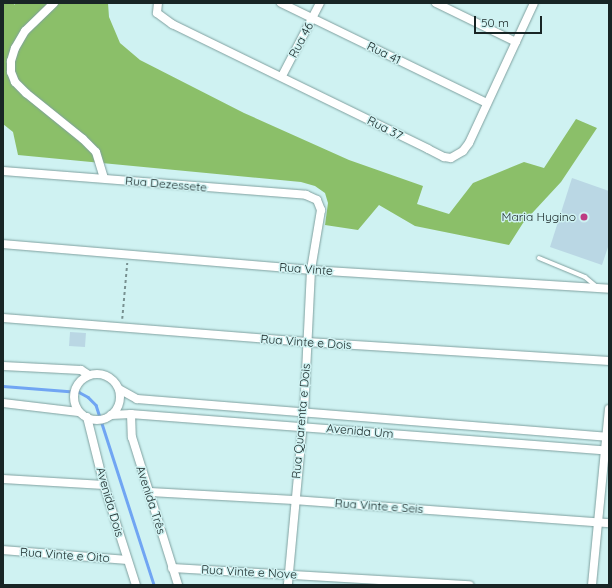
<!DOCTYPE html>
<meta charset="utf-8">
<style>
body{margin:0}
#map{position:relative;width:612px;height:588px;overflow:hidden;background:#cff2f2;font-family:Quicksand,sans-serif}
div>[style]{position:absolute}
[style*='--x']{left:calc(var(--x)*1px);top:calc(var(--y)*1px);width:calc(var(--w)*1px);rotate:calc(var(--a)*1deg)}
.forest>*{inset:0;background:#8bbf69}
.stream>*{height:2.5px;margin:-1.25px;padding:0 1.25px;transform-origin:1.25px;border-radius:1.25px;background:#70a5f3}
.building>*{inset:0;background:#bad7e4;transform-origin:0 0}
.path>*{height:1.5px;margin-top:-0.75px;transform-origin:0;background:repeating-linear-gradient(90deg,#789191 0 3px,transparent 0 6px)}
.roads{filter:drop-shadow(0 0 1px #7fa09f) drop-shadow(0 0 1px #7fa09f)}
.lane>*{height:4px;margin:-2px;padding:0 2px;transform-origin:2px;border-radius:2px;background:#fff}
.street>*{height:8px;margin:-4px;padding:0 4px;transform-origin:4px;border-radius:4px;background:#fff}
.street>.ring{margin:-4px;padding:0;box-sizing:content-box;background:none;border:8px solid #fff;border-radius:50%}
.dots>*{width:11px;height:11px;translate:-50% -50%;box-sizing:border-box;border:2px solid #cff2f2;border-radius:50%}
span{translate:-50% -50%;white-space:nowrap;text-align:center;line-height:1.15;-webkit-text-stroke:3px #cff2f2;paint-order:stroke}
.street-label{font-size:12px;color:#182525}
.poi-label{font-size:12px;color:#182525}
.right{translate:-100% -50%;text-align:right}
.frame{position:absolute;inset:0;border:4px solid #182525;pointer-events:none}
.scale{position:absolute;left:474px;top:16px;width:68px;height:18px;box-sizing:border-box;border:2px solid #182525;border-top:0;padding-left:5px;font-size:12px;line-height:14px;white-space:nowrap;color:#182525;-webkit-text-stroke:3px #cff2f2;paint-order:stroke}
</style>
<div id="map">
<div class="forest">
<div style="clip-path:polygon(3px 3px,14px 3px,14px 5px,16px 3px,108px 3px,109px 17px,120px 43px,140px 60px,244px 113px,349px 160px,423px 186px,417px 204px,449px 214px,473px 183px,524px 162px,544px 168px,576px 119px,597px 128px,561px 182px,523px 223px,509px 245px,415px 226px,379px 205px,358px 230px,325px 225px,328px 203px,325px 193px,315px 186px,301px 182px,18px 155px,13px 132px,3px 124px)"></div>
</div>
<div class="stream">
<div style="--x:3;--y:386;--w:76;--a:4.5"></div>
<div style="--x:79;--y:392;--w:10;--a:29"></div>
<div style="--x:88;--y:397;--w:11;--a:45"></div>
<div style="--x:96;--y:405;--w:189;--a:72.1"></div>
</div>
<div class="building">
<div style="clip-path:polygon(572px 178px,609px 191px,609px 244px,602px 265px,550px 247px)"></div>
<div style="left:70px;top:332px;width:16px;height:14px;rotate:4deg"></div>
</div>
<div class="path">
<div style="--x:122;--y:319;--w:56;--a:-84.9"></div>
</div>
<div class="roads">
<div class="lane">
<div style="--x:539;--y:258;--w:50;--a:22.4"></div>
<div style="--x:585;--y:277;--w:16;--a:40"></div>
</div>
<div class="street">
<div style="--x:54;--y:3;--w:40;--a:136"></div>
<div style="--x:25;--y:31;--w:20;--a:120"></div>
<div style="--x:15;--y:48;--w:14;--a:107"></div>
<div style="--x:11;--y:61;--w:11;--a:90"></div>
<div style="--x:11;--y:72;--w:11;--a:68"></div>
<div style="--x:15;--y:82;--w:16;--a:45"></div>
<div style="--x:26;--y:93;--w:73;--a:38.9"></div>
<div style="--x:83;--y:139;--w:18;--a:45"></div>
<div style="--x:96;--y:152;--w:27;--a:73"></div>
<div style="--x:158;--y:3;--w:10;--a:96"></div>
<div style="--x:157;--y:13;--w:19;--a:36"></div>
<div style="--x:172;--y:24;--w:285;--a:26"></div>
<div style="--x:428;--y:149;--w:18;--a:27"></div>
<div style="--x:444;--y:157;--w:7;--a:8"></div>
<div style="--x:451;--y:158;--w:14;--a:-30"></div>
<div style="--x:463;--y:151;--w:10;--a:-53"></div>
<div style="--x:469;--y:143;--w:154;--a:-65.1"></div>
<div style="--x:281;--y:3;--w:229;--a:25.9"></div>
<div style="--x:436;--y:3;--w:89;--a:26"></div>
<div style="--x:282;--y:76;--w:82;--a:-62.5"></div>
<div style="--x:3;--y:171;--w:304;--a:4.5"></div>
<div style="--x:306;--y:195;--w:12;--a:24"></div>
<div style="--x:317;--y:200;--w:11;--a:68"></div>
<div style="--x:321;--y:210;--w:61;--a:99.5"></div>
<div style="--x:311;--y:270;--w:141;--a:92.8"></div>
<div style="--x:304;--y:411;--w:175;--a:95.3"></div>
<div style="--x:3;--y:244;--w:309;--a:4.8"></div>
<div style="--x:311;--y:270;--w:299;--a:3.6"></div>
<div style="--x:3;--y:318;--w:305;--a:4.5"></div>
<div style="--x:307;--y:342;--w:303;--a:3.6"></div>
<div style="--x:3;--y:366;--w:78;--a:2.9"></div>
<div style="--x:81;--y:370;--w:9;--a:32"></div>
<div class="ring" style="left:74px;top:374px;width:38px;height:38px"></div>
<div style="--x:119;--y:389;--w:21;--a:29"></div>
<div style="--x:137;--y:399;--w:474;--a:4.6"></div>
<div style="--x:3;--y:403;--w:76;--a:6.8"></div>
<div style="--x:131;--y:414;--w:23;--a:88"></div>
<div style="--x:132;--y:437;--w:155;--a:72.7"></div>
<div style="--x:111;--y:415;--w:20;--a:-3"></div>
<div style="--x:131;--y:414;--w:479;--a:4.4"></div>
<div style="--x:87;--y:417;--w:70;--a:76"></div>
<div style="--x:104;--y:485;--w:105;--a:72.3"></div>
<div style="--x:3;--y:479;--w:101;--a:3.4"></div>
<div style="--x:150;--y:492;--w:144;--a:3.2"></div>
<div style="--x:294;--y:500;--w:316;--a:4.2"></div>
<div style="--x:3;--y:550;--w:124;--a:4.6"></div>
<div style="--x:172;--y:568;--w:298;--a:3.3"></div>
<div style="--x:592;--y:585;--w:177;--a:-84.5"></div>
</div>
</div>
<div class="dots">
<div style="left:584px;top:217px;background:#bd3b82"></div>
</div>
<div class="street-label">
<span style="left:301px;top:40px;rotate:-62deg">Rua 46</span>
<span style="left:384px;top:53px;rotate:26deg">Rua 41</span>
<span style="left:385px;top:128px;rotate:27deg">Rua 37</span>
<span style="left:166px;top:184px;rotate:5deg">Rua Dezessete</span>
<span style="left:306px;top:269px;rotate:4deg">Rua Vinte</span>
<span style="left:306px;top:342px;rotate:4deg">Rua Vinte e Dois</span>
<span style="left:301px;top:421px;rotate:-85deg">Rua Quarenta e Dois</span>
<span style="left:360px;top:431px;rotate:5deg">Avenida Um</span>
<span style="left:151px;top:500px;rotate:72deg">Avenida Três</span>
<span style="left:110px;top:502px;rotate:74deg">Avenida Dois</span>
<span style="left:379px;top:506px;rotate:4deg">Rua Vinte e Seis</span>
<span style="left:65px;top:555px;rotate:4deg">Rua Vinte e Oito</span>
<span style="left:249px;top:572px;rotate:3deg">Rua Vinte e Nove</span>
</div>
<div class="poi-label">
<span class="right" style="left:576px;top:217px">Maria Hygino</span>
</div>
<div class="frame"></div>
<div class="scale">50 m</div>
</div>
